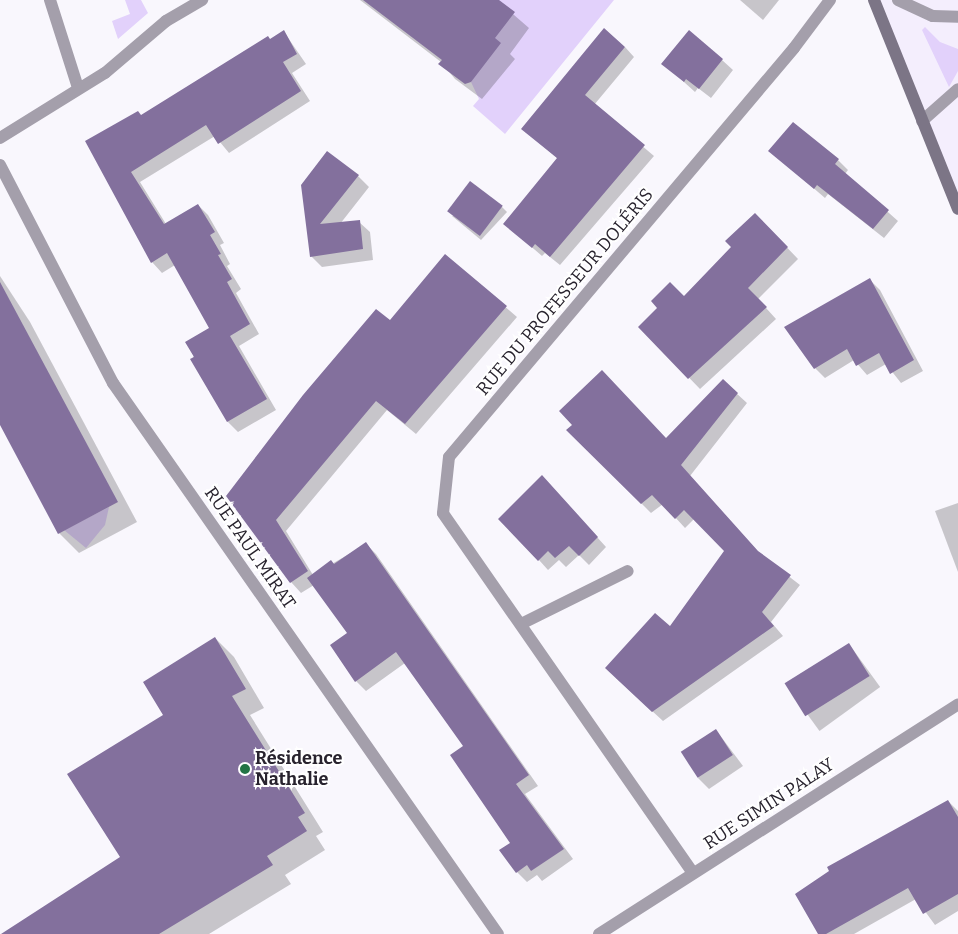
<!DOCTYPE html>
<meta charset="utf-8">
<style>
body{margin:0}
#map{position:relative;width:958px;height:934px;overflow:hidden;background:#f9f7fd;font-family:Bitter,serif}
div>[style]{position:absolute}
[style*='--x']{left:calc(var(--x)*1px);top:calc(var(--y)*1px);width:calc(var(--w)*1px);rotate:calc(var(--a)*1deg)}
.built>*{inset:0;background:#f4eefd}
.green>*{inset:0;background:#e2d1fb}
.shadow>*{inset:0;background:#0003;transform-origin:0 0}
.building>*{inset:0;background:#83709d;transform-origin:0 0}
.service>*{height:12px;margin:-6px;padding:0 6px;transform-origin:6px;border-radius:6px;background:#a49fab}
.minor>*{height:12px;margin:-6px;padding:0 6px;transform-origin:6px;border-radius:6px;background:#a49fab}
.secondary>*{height:12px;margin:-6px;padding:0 6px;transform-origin:6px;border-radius:6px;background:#7c7586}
.dots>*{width:14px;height:14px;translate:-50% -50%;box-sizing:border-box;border:2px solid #fff;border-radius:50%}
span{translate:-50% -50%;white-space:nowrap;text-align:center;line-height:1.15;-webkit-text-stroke:4px #fff;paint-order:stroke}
.street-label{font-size:18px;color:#28232e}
.poi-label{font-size:18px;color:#28232e;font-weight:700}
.left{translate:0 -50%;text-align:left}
</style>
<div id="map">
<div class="built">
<div style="clip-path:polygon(874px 0,958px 0,958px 209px)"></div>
</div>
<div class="green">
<div style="clip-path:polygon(125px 0,141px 0,148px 13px,118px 39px,112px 21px,130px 14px)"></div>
<div style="clip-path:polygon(499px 0,614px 0,505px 134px,473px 106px,479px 99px,471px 82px,495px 38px)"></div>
<div style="clip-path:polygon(925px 27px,940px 42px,958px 49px,958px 71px,949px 87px,922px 30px)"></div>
<div style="clip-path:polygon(109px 507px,105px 525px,86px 548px,64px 530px)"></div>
</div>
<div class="shadow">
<div style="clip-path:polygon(360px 0,497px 0,529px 28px,510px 54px,515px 59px,482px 99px,455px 79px,441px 62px)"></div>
<div style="clip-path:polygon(740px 0,779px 0,763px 20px)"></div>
<div style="clip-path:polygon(284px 32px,306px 64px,292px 73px,310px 101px,229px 153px,215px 136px,140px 182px,166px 224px,198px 205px,208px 215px,224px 243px,220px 245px,230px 264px,227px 266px,241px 289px,236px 293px,259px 334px,239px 346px,276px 410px,238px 432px,228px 422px,192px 359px,211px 328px,175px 265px,162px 273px,152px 262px,87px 141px,141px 116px)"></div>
<div style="clip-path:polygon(625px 47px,634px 57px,594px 105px,654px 156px,560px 265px,545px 253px,542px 256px,505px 224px,558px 159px,523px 129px)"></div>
<div style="clip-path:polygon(722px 60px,733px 70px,711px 98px,698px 88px,695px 92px,663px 63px)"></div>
<div style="clip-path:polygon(775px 155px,838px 160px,848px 170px,845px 174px,898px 221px,884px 238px,828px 194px,825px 198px)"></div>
<div style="clip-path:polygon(358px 176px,369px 187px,340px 224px,359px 222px,370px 232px,373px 260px,322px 267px,311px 256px,303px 185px)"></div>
<div style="clip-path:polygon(502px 207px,507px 212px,481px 240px,452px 216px)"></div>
<div style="clip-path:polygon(755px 214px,798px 259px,758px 299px,776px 319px,700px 389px,640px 327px,684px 297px,732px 247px)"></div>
<div style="clip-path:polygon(445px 255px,517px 317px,416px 434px,387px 410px,286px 531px,313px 575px,366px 544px,376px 554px,538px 786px,525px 794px,573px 859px,542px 881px,537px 875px,527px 882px,517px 872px,512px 843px,465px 747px,405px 663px,366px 691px,356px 681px,349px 633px,314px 585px,301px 593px,291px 582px,227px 496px,391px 321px)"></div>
<div style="clip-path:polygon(0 276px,30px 322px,137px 522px,79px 553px,59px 533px,0 422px)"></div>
<div style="clip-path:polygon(870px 280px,880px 290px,923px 371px,901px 383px,886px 364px,867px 375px,854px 360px,825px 378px,815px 368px)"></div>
<div style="clip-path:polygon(723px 381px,747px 403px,690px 476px,760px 554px,800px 585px,771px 622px,783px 636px,663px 721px,616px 678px,670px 628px,726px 551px,694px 519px,685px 528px,663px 504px,651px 513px,568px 430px,667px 439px)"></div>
<div style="clip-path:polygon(552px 487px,606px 547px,589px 565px,579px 555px,566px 567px,559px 560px,548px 570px,539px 560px)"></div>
<div style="clip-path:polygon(958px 503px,958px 572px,935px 511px)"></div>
<div style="clip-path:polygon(215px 638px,234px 657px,264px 708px,250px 715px,323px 832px,316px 836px,325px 850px,285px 875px,291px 884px,209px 934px,16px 934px,122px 857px,164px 715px)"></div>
<div style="left:849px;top:644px;width:53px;height:75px;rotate:54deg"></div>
<div style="clip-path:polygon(716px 730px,743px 766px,709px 789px,698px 778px)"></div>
<div style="clip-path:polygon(948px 801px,958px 811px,958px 911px,935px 925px,916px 899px,854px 934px,820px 934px)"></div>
</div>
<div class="building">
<div style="clip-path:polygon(363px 0,499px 0,515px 12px,495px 38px,501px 43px,471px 82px,465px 84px,438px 64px,442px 60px)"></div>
<div style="clip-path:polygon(604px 28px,625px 47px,585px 95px,645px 145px,550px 257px,535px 244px,532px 248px,503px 224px,557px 158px,521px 129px)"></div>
<div style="clip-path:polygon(284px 30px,297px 54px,283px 62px,301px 91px,218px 144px,206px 125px,131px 172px,164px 224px,198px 204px,215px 232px,210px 235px,221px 254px,218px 255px,232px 279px,227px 282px,250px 324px,230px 336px,267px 399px,227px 422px,190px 359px,194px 357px,185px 342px,209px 328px,167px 253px,151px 263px,85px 141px,138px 111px,141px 115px,268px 36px,270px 39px)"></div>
<div style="clip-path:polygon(689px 30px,723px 59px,699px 89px,686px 79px,684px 82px,661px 64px)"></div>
<div style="clip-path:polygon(793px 122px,839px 159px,835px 164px,889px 210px,873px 229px,817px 185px,814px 189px,768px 151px)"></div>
<div style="clip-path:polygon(327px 151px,359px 175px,320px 224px,360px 220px,363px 249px,310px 257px,301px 185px)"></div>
<div style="left:470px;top:181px;width:41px;height:38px;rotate:37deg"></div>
<div style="clip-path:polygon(755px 213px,788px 247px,748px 288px,767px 307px,688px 379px,638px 327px,657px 308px,651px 301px,670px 282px,684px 296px,731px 247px,725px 241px)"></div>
<div style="clip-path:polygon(445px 254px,507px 306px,405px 424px,376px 401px,276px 520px,308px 571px,290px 583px,226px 496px,303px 395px,376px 309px,390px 320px)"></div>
<div style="clip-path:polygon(870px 278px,914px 360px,890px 374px,879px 353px,856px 366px,847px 349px,814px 369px,784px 327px)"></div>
<div style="clip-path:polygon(0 282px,118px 502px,58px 534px,0 425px)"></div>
<div style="clip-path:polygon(602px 370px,666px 438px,723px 379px,738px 393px,681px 465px,758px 551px,791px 575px,762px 612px,774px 626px,652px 712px,605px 668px,655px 613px,670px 626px,724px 551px,684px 510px,675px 519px,652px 495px,641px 504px,566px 430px,572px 425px,559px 411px)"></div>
<div style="clip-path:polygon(542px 475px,598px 537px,579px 556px,569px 546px,555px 558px,548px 551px,538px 561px,498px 519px)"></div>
<div style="clip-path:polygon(366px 542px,529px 775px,516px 784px,564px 849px,531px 871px,527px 865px,516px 873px,499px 850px,510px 843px,450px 755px,463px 746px,396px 652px,355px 682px,330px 645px,347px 633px,307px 578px,331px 560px,334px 564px)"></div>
<div style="clip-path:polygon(215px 637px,246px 689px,232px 696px,305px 813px,298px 817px,307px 831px,267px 856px,273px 865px,159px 934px,1px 934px,120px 857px,67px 774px,163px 715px,143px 682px)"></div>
<div style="left:849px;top:643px;width:39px;height:76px;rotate:58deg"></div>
<div style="left:716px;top:729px;width:31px;height:42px;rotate:57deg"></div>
<div style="clip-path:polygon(948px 800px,958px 817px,958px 894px,923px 914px,908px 888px,826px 934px,818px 934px,795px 894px,829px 871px,827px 867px)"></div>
</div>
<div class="service">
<div style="--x:898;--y:0;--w:38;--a:25"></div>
<div style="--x:933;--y:16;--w:25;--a:2"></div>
<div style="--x:922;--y:121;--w:48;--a:-41.6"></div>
</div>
<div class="minor">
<div style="--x:50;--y:0;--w:92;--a:72.3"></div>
<div style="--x:0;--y:138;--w:123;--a:-31.8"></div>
<div style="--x:105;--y:73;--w:80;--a:-40.4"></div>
<div style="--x:166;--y:21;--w:42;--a:-30.3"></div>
<div style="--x:0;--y:165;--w:246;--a:62.6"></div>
<div style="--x:113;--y:383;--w:672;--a:55.06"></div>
<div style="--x:521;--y:624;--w:119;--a:-26.4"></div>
<div style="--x:693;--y:873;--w:438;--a:-124.8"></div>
<div style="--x:443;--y:513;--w:56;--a:-83.9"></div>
<div style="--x:449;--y:457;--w:535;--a:-49.85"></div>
<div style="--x:794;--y:48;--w:60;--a:-53.1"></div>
<div style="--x:599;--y:934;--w:426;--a:-32.6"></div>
</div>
<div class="secondary">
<div style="--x:874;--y:0;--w:225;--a:68.1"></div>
</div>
<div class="dots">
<div style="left:245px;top:769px;background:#237445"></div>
</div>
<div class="street-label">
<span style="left:565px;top:292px;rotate:-50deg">RUE DU PROFESSEUR DOLÉRIS</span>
<span style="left:250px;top:548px;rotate:55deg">RUE PAUL MIRAT</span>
<span style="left:769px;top:804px;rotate:-33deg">RUE SIMIN PALAY</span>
</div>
<div class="poi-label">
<span class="left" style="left:255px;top:769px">Résidence<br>Nathalie</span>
</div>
</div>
